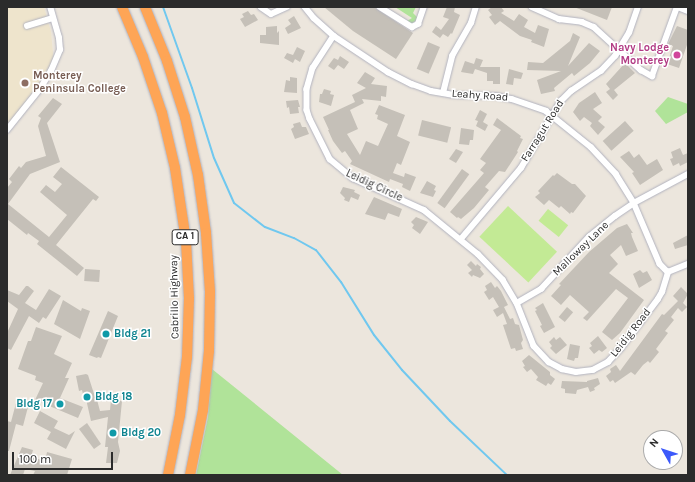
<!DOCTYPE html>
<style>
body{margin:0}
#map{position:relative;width:695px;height:482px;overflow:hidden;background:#ece6dd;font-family:Karla,sans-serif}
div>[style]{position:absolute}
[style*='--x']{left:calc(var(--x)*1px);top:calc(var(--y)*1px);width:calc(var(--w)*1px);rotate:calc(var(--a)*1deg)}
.education>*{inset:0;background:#eee4cc}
.green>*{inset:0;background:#b0e399}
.pitch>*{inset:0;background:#c3ea95;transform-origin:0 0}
.stream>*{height:2px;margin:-1px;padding:0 1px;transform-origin:1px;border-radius:1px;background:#70c8ef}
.building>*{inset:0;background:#c5c0b8;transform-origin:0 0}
.roads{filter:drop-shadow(0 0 1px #b1b2be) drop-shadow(0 0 1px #b1b2be)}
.street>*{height:5.5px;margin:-2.75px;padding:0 2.75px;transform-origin:2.75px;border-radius:2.75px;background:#fff}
.highway>*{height:10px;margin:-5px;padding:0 5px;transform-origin:5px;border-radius:5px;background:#fea556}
.dots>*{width:11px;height:11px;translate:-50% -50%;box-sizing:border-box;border:2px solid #fff;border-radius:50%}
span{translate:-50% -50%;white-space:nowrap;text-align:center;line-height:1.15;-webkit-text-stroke:3px #fff;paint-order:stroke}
.shield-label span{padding:1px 3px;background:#fff;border:1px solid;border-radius:3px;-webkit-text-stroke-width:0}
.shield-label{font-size:10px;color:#2b2b2b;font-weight:700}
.hotel-label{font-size:11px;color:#b23c85;font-weight:700}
.right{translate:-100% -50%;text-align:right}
.education-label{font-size:11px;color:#785e54;font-weight:700}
.left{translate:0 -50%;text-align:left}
.street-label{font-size:11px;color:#2b2b2b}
.culture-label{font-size:11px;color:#0d838f;font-weight:700}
.frame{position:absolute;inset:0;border:8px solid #2b2b2b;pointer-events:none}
.north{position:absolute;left:643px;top:430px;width:40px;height:40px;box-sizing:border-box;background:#fff;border:1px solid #aaa;border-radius:50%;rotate:309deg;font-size:11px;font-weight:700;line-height:16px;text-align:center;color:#2b2b2b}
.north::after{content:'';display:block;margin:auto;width:14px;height:18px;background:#3c59fa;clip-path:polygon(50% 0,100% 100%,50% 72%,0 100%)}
.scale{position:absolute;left:12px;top:452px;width:101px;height:18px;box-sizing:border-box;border:2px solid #2b2b2b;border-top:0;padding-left:5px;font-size:12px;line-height:14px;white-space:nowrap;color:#2b2b2b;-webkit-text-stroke:3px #fff;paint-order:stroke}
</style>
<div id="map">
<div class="education">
<div style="clip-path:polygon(7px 7px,44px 7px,51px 32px,54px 64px,31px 101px,7px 130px)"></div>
</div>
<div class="green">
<div style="clip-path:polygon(395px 7px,416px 7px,413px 13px,418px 18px,417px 20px,411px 24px,407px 21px,412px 18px)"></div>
<div style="clip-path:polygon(668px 97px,688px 104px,688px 112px,666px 124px,655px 111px)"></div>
<div style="clip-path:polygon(212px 369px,343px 475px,196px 475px,208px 417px)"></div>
</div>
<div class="pitch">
<div style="left:508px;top:206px;width:67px;height:42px;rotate:43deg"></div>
<div style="left:548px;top:209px;width:26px;height:15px;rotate:39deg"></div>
</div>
<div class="stream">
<div style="--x:163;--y:7;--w:86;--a:70.3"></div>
<div style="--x:192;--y:88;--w:73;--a:72.6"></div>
<div style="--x:214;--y:158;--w:49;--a:66"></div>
<div style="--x:234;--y:203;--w:39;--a:38"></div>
<div style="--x:265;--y:227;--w:31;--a:21"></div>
<div style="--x:294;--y:238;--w:25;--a:29"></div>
<div style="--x:316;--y:250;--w:41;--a:52"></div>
<div style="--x:341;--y:282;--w:62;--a:58.1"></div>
<div style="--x:374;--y:335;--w:45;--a:51.3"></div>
<div style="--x:402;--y:370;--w:70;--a:46.7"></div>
<div style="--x:450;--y:421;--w:79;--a:43.5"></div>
</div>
<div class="building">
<div style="clip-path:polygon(324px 7px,374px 7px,413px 33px,396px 59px,353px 31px)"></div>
<div style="clip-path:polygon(447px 7px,455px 7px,454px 12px,460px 15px,452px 34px,451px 33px,448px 37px,443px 34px,440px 38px,432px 32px,436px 26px,441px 30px,449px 19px,443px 17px)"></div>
<div style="clip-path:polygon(492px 7px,501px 7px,504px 11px,501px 13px,514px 21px,519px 14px,528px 20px,524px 27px,535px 33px,538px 25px,549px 29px,544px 47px,531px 42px,532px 40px,520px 36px,500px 21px,495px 25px,489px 17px,492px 15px,488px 10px)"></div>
<div style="clip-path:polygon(574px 7px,612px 7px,607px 20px)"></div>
<div style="clip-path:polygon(248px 11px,251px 15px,254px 14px,258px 20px,245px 27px,240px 19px,244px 17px,242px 14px)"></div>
<div style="clip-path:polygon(294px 16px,301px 28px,288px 34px,285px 28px,291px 24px,288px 20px)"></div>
<div style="clip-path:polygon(277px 26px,277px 33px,279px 31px,279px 45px,260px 43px,260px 35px,266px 35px,266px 27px)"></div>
<div style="clip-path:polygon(677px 26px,688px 30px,688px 42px,679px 68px,667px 64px,673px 46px,668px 44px)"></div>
<div style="clip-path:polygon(573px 33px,580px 37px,568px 66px,589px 43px,600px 51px,590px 63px,574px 76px,572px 73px,554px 88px,555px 91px,541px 94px,537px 80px,561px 71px,527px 70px,528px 62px,543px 63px,570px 41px)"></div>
<div style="left:428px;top:42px;width:13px;height:29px;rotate:23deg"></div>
<div style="clip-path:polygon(297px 47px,305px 51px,300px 62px,295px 59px,293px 63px,284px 58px,287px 53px,293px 55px)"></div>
<div style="clip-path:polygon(340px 56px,349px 62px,344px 69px,338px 65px,334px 70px,328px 66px,334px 58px,338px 60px)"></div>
<div style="clip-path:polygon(476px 58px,483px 60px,480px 67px,500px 67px,500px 84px,493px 84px,493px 81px,487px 81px,487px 73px,475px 69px,473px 74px,461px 72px,465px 61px,474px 64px)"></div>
<div style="clip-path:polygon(625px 63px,635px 73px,614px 90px,618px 95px,613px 100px,606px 92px,610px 89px,606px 84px)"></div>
<div style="clip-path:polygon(509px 69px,523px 73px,521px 79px,514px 78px,513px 85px,506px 84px)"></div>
<div style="clip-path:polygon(365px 72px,375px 78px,371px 84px,387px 86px,386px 97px,381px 96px,381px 101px,362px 99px,364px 103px,350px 110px,358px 129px,347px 134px,360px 155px,366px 141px,378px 146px,388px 124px,377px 119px,378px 115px,375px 114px,379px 105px,405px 115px,397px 136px,410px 142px,401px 165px,397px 163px,393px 173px,404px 177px,405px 173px,416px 177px,410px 191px,402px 187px,403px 184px,390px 179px,389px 182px,350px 164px,352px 161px,345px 151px,342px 153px,333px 141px,328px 130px,329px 130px,323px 117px,355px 102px,352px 95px,366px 88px,357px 83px)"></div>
<div style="clip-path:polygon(290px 77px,297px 78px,297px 93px,284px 92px,286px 80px,290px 81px)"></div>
<div style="clip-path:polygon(324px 89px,331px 91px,330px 94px,334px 95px,331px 106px,319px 102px,320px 94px,322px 94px)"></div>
<div style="clip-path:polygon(595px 92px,602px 103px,593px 109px,602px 117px,598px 121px,605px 127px,598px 135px,590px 126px,592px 123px,584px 117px,580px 121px,573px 112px,579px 103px)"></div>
<div style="clip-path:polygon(53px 98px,62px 104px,47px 123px,60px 162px,30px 174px,8px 204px,49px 237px,67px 215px,40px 192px,46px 185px,55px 192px,62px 184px,53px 177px,61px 167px,99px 197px,96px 201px,93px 199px,56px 245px,84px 268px,77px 276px,37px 244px,39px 241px,28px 233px,27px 235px,7px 219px,7px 188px,12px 182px,9px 179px,19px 166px,21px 168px,26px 162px,46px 156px,38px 126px,41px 118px,38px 116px)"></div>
<div style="clip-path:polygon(298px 100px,300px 107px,298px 107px,299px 113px,290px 114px,289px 107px,287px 108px,286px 101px)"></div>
<div style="clip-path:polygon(480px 110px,487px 114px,483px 122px,488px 125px,485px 131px,476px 126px,478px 121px,475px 120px)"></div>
<div style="clip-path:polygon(497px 118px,521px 136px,520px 138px,523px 139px,517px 151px,518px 152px,505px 172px,499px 171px,485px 187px,489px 190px,474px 208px,461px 219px,458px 217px,457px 218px,450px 212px,484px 173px,480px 170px,486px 163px,480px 159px,501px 130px,493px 125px)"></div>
<div style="left:422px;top:120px;width:30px;height:16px;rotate:14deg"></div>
<div style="left:625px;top:121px;width:13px;height:30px;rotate:48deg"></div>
<div style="clip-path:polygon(300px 122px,302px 127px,306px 127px,309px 134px,295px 139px,291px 129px,294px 127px,293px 124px)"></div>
<div style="clip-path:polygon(461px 128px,474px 130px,473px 140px,470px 140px,469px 145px,459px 144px)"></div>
<div style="clip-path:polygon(680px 148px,683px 155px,688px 153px,688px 162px,680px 166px,679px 163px,673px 166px,670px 159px,673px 158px,671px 152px)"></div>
<div style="clip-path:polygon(456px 149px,463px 152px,456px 163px,449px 159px)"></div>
<div style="clip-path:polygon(629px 151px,634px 158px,639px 154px,647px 165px,657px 159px,663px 170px,640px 185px,632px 173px,634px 172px,620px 157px)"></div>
<div style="left:462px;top:169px;width:9px;height:42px;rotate:36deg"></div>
<div style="clip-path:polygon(557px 173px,572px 184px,575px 184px,586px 196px,573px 213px,571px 212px,570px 214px,561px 206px,559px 208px,549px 200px,544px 205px,535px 197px,540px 193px,538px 191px,553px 175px,554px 176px)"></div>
<div style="clip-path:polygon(427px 181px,436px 186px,434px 190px,436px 191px,433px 197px,420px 193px)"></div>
<div style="clip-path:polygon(343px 187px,355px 190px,354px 192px,360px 195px,358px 200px,351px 197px,349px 202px,344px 200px,345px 198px,340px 193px)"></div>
<div style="clip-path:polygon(374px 197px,402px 209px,399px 217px,388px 213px,385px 220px,365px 214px)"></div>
<div style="clip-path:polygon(416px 217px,428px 222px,420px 234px,412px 228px,414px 225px,411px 222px)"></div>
<div style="clip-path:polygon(627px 224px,633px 233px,631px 233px,632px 237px,638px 251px,626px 256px,621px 245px,610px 255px,618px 264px,609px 273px,644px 300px,620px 333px,612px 340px,602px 332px,628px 298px,616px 289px,587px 321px,583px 318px,589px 312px,570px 295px,561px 305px,551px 296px,561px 285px,559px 284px,589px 252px,617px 228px)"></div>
<div style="clip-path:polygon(688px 235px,688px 245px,675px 249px,673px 243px)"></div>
<div style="clip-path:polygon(471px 261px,476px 266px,477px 264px,481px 267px,480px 269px,484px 274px,480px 278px,473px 275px,472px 277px,468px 273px,472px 270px,467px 265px)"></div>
<div style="left:85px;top:269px;width:15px;height:12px;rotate:4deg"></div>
<div style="clip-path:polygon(640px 270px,643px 273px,647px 271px,652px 280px,639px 288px,633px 274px)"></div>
<div style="clip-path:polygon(491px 282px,495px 288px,497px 286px,501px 291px,508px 305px,504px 307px,510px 319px,513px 318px,515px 324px,519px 325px,523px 340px,521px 343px,523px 349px,516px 351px,515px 348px,511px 349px,503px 325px,507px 324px,503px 313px,497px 317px,493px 310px,499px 307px,493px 297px,489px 300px,484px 292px,487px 290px,485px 286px)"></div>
<div style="clip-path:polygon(26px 286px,28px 286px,34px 291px,25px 303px,36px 310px,49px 289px,61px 296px,46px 319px,43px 317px,39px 323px,29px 316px,11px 350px,7px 348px,7px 333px,18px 309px,7px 301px,7px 290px,19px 295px)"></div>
<div style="clip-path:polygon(681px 287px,688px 294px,683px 303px,687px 307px,682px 312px,678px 308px,671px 317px,674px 320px,665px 331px,668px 333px,656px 349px,659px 352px,650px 363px,648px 361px,643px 365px,635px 375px,631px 372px,615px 383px,613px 380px,610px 382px,606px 376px,611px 372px,610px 369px,616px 365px,620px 371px,662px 314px,664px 315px,678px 301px,673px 296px)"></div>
<div style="clip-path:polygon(63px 300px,81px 311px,82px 308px,90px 311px,80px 339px,54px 324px)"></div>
<div style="clip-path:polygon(543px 303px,555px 327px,544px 333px,540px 326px,542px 325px,535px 311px,537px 310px,535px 308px)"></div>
<div style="left:567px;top:307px;width:8px;height:13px;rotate:40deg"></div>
<div style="clip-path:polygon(108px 311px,118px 316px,101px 358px,98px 357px,97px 358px,89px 355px)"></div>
<div style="clip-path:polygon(36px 327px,62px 336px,54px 354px,72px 363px,65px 378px,69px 378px,60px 398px,83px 407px,78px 418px,35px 400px,43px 383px,35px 380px,36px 376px,18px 369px,28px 341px,31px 341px)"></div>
<div style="clip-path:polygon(598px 336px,607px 348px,602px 352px,599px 350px,594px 354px,589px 348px,592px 346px,590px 343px)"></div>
<div style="clip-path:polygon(554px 337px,556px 340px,560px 337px,567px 345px,556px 354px,550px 348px,552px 346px,549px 342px)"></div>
<div style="clip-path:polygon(570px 344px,580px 346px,578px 358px,575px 358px,574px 361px,567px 359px)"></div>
<div style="clip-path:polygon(529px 355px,550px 372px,550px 375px,555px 379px,551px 385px,548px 383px,546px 386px,536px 380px,538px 377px,531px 369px,527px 372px,523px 367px,525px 366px,522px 361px)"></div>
<div style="clip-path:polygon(86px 374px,88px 375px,95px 397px,96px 396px,100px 411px,110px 410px,111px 399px,122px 401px,118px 442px,120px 451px,117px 463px,106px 463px,108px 447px,105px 447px,108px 417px,91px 421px,86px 399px,85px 403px,82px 390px,79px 391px,76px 376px)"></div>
<div style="clip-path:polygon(598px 378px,600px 384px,594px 388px,595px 390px,590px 392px,588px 387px,577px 390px,576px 394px,565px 393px,565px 389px,561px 388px,562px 381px,587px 382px,587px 381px)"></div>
<div style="clip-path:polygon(16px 403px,28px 407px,23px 426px,16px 424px,9px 451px,7px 451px,7px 421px,11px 422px)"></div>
<div style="clip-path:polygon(40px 411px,58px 421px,54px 428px,69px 435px,75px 431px,66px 449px,47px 439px,51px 432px,34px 423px)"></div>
<div style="clip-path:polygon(87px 423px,101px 444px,94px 449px,79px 429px)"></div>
<div style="clip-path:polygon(22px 447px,33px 450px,31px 457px,45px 461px,47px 452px,72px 459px,67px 475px,33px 475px,35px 471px,25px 469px,23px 475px,10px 475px)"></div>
</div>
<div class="roads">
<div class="street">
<div style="--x:261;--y:7;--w:12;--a:35"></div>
<div style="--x:271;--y:14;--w:17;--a:-24"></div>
<div style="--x:305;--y:7;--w:14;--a:51"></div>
<div style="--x:314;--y:18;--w:27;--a:42"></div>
<div style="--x:334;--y:36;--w:65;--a:33.7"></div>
<div style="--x:388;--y:72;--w:27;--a:27"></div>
<div style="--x:412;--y:84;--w:20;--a:20"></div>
<div style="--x:431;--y:91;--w:23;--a:10"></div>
<div style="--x:454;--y:95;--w:42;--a:1.4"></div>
<div style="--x:496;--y:96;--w:16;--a:11"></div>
<div style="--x:512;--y:99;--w:36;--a:19"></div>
<div style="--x:546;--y:111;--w:58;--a:38.7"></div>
<div style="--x:591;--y:147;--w:37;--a:47"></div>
<div style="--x:616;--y:174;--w:34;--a:58"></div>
<div style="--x:634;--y:203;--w:66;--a:66.9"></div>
<div style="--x:660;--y:264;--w:11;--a:45"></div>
<div style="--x:380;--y:7;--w:38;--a:32"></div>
<div style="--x:412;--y:27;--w:7;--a:-27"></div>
<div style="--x:418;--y:24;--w:18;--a:-71"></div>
<div style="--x:532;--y:7;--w:30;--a:24"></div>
<div style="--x:559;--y:19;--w:23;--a:7"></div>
<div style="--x:582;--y:22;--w:13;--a:23"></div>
<div style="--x:594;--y:27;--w:64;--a:42.5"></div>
<div style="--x:641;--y:70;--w:13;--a:29"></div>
<div style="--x:652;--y:76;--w:73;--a:-70.1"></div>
<div style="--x:678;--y:7;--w:11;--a:22"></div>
<div style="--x:27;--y:26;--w:27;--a:-17"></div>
<div style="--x:334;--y:36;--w:38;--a:123"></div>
<div style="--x:313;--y:68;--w:22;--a:106"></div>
<div style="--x:307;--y:89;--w:21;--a:90"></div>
<div style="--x:307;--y:110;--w:9;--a:72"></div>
<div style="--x:310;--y:119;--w:45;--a:63.4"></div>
<div style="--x:330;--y:159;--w:30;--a:40"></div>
<div style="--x:353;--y:178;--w:78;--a:24.3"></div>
<div style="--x:424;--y:210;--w:70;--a:39.2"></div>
<div style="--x:478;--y:254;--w:36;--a:46"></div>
<div style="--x:503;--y:280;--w:27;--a:59"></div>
<div style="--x:517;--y:303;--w:46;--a:68.4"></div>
<div style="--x:534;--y:346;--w:22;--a:47"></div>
<div style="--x:549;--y:362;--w:15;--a:28"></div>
<div style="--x:562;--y:369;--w:14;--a:12"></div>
<div style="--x:576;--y:372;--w:17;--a:-7"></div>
<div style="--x:593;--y:370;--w:17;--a:-28"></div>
<div style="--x:608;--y:362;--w:19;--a:-47"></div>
<div style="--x:621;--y:348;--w:61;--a:-52.9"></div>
<div style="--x:658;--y:299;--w:8;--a:-60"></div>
<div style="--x:662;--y:292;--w:21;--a:-73"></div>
<div style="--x:443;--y:93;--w:38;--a:-76"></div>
<div style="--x:452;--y:56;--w:38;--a:-60"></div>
<div style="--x:471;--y:23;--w:17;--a:-73"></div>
<div style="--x:7;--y:130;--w:53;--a:-51.2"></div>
<div style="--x:40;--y:89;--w:21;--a:-59"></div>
<div style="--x:51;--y:71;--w:23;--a:-67"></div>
<div style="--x:60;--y:50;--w:12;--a:-95"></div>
<div style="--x:59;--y:38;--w:32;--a:-106"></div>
<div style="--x:461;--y:239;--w:93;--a:-49.8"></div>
<div style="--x:521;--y:168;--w:78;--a:-59.2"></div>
<div style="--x:561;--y:101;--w:14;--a:-45"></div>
<div style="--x:571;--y:91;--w:36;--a:-34"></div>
<div style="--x:601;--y:71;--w:21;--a:-47"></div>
<div style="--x:615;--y:56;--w:27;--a:-59"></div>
<div style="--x:629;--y:33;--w:28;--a:-71"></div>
<div style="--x:668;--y:272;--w:22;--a:-22"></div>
<div style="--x:517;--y:303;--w:28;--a:-30"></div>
<div style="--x:541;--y:289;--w:71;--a:-47.3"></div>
<div style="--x:589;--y:237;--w:33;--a:-39"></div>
<div style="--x:615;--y:216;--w:23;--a:-34"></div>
<div style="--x:634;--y:203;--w:61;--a:-28.2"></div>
</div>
<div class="highway">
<div style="--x:122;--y:7;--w:54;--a:67.2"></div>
<div style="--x:143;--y:57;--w:59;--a:71.3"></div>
<div style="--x:162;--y:113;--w:57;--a:76.7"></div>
<div style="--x:175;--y:168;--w:74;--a:81.4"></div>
<div style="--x:186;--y:241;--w:57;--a:87"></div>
<div style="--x:189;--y:298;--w:59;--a:91.9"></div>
<div style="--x:187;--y:357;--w:58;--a:96.9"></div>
<div style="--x:180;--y:415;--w:61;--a:101.3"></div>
<div style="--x:145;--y:7;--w:58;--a:67.8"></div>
<div style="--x:167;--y:61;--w:59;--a:72.2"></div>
<div style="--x:185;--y:117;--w:59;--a:77.4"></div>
<div style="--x:198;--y:175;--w:59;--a:82.1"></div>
<div style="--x:206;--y:233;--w:59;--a:86.1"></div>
<div style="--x:210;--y:292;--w:59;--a:91"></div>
<div style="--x:209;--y:351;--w:59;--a:95.8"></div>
<div style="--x:203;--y:410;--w:66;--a:101.3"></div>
</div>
</div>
<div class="dots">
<div style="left:677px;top:55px;background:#d1479c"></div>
<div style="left:25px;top:83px;background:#8d6e63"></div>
<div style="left:106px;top:334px;background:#0f9aa8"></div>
<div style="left:87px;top:397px;background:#0f9aa8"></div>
<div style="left:60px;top:404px;background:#0f9aa8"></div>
<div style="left:113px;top:433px;background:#0f9aa8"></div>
</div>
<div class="shield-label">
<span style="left:185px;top:237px">CA 1</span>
</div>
<div class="hotel-label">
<span class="right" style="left:669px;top:55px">Navy Lodge<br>Monterey</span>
</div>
<div class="education-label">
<span class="left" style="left:33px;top:83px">Monterey<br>Peninsula College</span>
</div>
<div class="street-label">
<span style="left:480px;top:96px;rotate:4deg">Leahy Road</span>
<span style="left:543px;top:131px;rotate:-58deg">Farragut Road</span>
<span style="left:374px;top:186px;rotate:25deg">Leidig Circle</span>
<span style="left:581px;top:249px;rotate:-44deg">Malloway Lane</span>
<span style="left:175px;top:297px;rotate:-91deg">Cabrillo Highway</span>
<span style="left:631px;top:333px;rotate:-52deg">Leidig Road</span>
</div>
<div class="culture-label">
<span class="left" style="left:114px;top:334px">Bldg 21</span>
<span class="left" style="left:95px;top:397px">Bldg 18</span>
<span class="right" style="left:52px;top:404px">Bldg 17</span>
<span class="left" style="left:121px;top:433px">Bldg 20</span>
</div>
<div class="frame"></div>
<div class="north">N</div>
<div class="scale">100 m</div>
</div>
